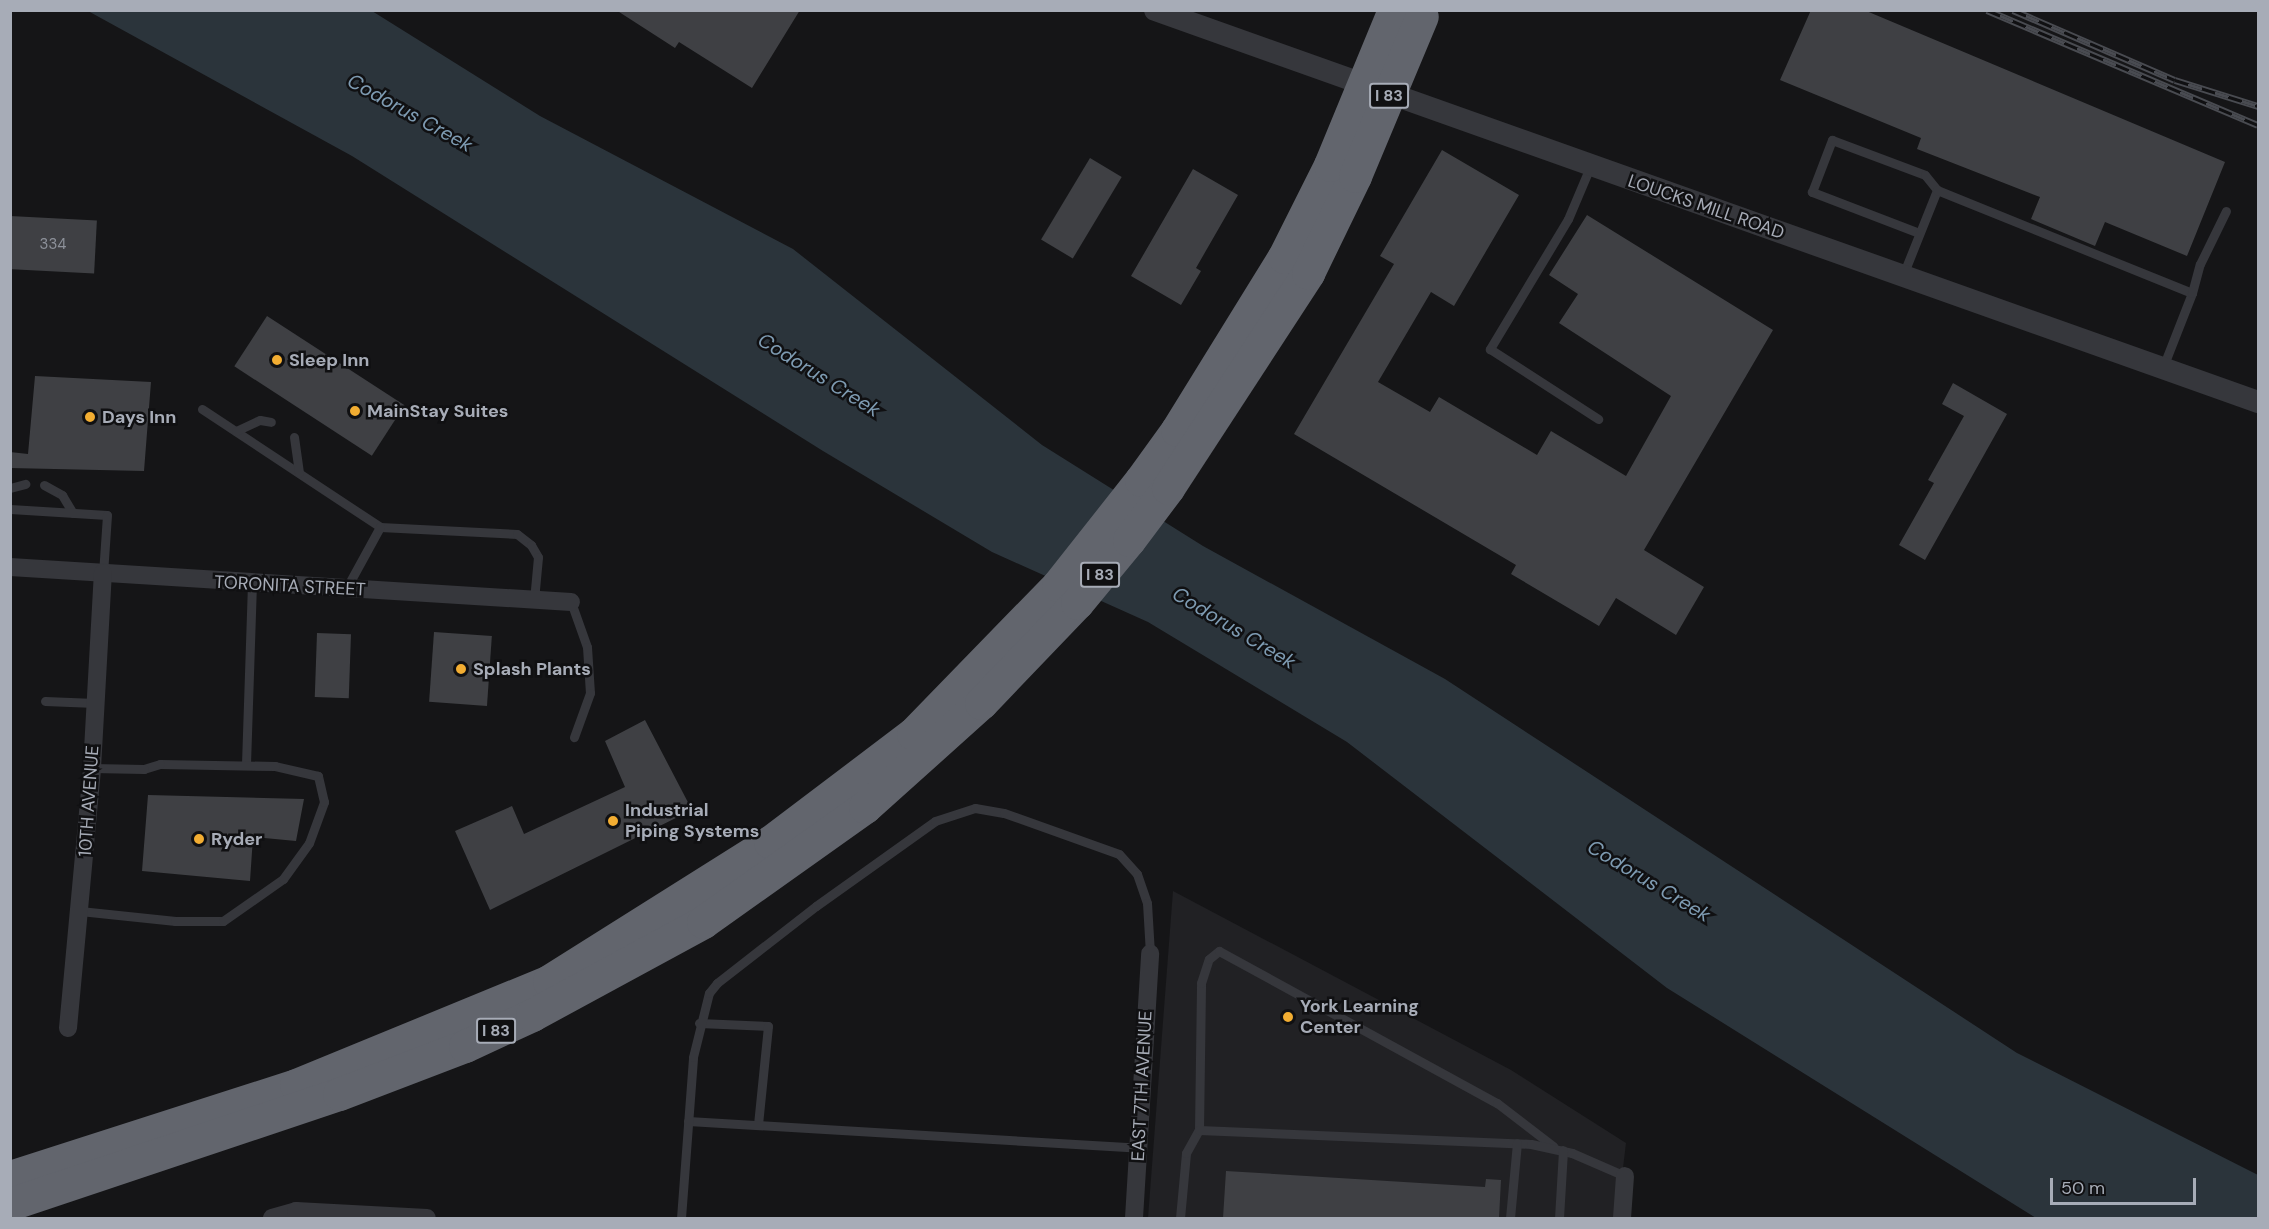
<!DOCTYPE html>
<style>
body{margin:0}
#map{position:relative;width:2269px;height:1229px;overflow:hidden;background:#151517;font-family:"DM Sans",sans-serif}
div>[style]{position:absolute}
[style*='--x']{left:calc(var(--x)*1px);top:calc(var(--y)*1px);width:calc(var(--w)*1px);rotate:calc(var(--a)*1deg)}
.built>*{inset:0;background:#212124}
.water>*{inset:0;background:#2b343b}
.building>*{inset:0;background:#3f4044;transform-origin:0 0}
.service>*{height:9px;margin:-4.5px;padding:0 4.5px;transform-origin:4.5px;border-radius:4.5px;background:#36373c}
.minor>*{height:18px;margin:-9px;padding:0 9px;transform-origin:9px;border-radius:9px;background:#36373c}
.tertiary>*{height:22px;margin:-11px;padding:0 11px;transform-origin:11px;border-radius:11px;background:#36373c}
.motorway>*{height:33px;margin:-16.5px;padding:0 16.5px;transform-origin:16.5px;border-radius:16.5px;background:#62656d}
.rail>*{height:7px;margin-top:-3.5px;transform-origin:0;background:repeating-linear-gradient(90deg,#101012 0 14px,#494b51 0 28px);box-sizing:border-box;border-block:2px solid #494b51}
.motorway-bridge>*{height:33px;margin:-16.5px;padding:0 16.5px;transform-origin:16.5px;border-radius:16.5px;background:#62656d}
.dots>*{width:16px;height:16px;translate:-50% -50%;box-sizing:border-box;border:3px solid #101012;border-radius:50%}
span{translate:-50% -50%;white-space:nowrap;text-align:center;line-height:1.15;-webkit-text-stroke:5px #101012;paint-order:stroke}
.number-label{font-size:15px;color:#8d919a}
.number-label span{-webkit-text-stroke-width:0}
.shield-label span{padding:2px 4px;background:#101012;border:2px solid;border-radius:4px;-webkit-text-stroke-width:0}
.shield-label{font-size:16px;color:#a7acb7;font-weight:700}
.street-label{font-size:18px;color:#a7acb7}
.poi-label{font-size:18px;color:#a7acb7;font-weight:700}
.left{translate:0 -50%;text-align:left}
.water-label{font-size:20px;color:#7e9bb2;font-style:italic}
.frame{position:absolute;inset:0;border:12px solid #a7acb7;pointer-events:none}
.scale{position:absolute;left:2050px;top:1178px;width:146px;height:27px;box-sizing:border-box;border:3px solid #a7acb7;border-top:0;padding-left:8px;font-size:18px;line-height:21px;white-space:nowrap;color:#a7acb7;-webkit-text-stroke:4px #101012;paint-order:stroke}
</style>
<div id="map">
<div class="built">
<div style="clip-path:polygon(1173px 891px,1511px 1070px,1626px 1143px,1617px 1218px,1148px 1218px)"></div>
</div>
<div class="water">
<div style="clip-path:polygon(88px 11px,372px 11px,540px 116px,793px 249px,1042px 445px,1203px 546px,1445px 679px,2017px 1053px,2258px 1175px,2258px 1218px,2036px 1218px,1667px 988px,1347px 742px,1148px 622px,992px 552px,823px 451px,352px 156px)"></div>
</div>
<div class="building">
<div style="clip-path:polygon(616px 10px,800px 10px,752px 88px,679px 42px,675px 48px)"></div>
<div style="clip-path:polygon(1811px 10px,1864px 10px,2225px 162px,2187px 256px,2105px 222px,2095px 246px,2031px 219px,2040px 197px,1917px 149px,1921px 138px,1780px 80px)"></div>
<div style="clip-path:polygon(1442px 150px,1519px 195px,1454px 306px,1431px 292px,1378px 382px,1430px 412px,1439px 397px,1537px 455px,1551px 431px,1626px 476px,1671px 396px,1559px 323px,1578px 294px,1549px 275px,1587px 215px,1773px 330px,1644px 550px,1704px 587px,1676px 635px,1616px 598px,1599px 626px,1511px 574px,1516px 565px,1294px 434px,1394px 264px,1380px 256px)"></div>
<div style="left:1090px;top:158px;width:37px;height:95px;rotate:31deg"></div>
<div style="clip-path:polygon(1193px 169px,1238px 195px,1196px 268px,1201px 271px,1181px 305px,1131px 276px)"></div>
<div style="left:10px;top:216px;width:87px;height:53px;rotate:3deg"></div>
<div style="left:267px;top:316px;width:164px;height:60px;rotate:33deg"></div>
<div style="clip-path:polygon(35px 376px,151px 382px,144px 471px,10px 468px,10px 452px,28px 454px)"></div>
<div style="clip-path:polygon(1953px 383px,2007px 414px,1925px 560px,1899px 545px,1934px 483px,1928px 480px,1964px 416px,1942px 404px)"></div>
<div style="left:434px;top:632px;width:58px;height:70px;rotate:4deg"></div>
<div style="left:317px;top:633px;width:34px;height:64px;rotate:2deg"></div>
<div style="clip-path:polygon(645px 720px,692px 810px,490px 910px,455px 831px,512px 806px,524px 834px,625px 787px,605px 741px)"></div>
<div style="clip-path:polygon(148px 795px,304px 799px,296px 841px,253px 837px,250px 881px,142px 871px)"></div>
<div style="clip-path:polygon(1226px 1171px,1485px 1187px,1486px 1179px,1501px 1180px,1499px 1218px,1223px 1218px)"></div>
</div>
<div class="service">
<div style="--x:1590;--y:167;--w:56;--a:112.9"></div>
<div style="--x:1568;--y:219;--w:152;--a:121"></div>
<div style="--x:1490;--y:349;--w:129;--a:32.9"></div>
<div style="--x:1919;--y:233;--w:115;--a:-159"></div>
<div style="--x:1812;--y:192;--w:56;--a:-69"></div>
<div style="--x:1832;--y:140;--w:99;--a:20.6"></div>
<div style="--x:1925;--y:175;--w:19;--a:51"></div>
<div style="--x:1903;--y:275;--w:92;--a:-68.2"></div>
<div style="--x:1937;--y:190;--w:275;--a:22"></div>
<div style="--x:2192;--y:293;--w:79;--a:111.4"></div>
<div style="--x:2192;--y:293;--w:30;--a:-75"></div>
<div style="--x:2200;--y:264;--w:59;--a:-63.9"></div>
<div style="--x:202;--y:409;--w:214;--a:33.5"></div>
<div style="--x:380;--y:527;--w:137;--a:2.9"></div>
<div style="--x:517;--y:534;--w:18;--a:38"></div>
<div style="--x:531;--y:545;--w:14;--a:60"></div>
<div style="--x:538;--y:557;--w:43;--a:95.3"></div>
<div style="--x:236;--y:431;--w:26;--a:-25"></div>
<div style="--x:260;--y:420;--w:11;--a:10"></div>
<div style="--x:294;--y:437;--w:36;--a:82"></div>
<div style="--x:44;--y:485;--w:21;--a:29"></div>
<div style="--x:62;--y:495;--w:21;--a:59"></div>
<div style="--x:10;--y:488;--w:16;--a:-15"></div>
<div style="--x:10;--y:509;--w:97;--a:3.5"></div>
<div style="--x:107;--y:515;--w:58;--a:93.9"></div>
<div style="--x:346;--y:589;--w:71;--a:-61.3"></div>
<div style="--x:571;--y:602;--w:48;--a:70.4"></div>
<div style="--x:587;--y:647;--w:46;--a:86.3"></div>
<div style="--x:590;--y:693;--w:47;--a:110"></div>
<div style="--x:45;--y:701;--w:50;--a:2.3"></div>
<div style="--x:246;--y:764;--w:180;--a:-88.1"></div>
<div style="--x:80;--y:911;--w:96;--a:6"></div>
<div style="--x:175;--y:921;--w:48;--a:0"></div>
<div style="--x:223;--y:921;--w:73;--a:-35"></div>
<div style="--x:283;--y:879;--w:44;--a:-54.2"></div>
<div style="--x:309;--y:843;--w:44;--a:-69.9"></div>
<div style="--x:324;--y:802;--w:27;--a:-103"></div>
<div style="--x:318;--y:776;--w:44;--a:-166.9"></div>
<div style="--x:275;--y:766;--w:115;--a:-179"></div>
<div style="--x:160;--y:764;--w:17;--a:163"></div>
<div style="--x:144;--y:769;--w:52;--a:-178.9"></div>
<div style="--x:699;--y:1023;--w:69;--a:2.5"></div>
<div style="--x:768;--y:1026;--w:99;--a:95.8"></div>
<div style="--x:688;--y:1121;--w:452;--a:3.4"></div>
<div style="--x:1199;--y:1130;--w:147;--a:-89.2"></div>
<div style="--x:1201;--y:983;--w:25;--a:-72"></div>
<div style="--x:1209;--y:959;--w:13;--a:-39"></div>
<div style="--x:1219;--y:951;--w:317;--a:28.7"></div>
<div style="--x:1497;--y:1103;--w:71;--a:37.5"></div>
<div style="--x:681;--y:1218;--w:161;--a:-85.7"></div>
<div style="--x:693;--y:1057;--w:66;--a:-76"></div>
<div style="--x:709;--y:993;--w:13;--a:-51"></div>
<div style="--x:717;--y:983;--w:125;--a:-37.9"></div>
<div style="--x:816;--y:906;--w:146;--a:-35.5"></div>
<div style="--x:935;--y:821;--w:42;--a:-18"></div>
<div style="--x:975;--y:808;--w:29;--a:10"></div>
<div style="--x:1004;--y:813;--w:122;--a:19.6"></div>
<div style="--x:1119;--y:854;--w:27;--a:48"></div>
<div style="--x:1137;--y:874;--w:31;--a:71"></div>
<div style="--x:1147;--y:903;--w:50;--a:86.6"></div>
<div style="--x:1180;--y:1218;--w:65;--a:-84.7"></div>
<div style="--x:1186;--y:1153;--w:26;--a:-61"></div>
<div style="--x:1199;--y:1130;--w:332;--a:2.4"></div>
<div style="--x:1531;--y:1144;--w:42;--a:12.4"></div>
<div style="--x:1572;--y:1153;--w:58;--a:23.5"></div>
<div style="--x:1510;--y:1218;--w:75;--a:-84.7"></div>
<div style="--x:1559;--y:1218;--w:68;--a:-86.6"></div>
</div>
<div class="minor">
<div style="--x:10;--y:567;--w:562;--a:3.57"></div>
<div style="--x:68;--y:1028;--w:261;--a:-84.7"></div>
<div style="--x:92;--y:768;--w:195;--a:-86.8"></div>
<div style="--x:272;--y:1218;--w:25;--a:-16"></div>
<div style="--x:296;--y:1211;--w:131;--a:3.1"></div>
<div style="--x:1134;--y:1218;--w:265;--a:-86.5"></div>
<div style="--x:1622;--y:1218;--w:42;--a:-85.9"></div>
</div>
<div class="tertiary">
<div style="--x:1155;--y:10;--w:1171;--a:19.56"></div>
</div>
<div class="motorway">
<div style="--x:10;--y:1177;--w:300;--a:-17.8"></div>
<div style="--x:296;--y:1085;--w:274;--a:-22.3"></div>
<div style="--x:549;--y:981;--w:261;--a:-32.2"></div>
<div style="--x:770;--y:842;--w:179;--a:-37.1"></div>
<div style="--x:913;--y:734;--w:208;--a:-45.8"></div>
<div style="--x:1058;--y:585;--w:134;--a:-51.7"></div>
<div style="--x:1141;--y:480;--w:62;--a:-54.2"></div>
<div style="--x:1177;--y:430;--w:203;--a:-58.3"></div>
<div style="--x:1284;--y:257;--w:103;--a:-63.4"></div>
<div style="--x:10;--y:1204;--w:347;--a:-18.5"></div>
<div style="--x:339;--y:1094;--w:135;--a:-20.9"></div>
<div style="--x:465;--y:1046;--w:74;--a:-24.8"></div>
<div style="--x:532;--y:1015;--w:195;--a:-28.5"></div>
<div style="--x:703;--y:922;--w:199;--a:-35.4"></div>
<div style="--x:865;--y:807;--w:156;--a:-41.9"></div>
<div style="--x:981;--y:703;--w:139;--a:-46.2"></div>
<div style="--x:1077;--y:603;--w:82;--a:-50.5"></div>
<div style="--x:1129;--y:540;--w:65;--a:-53.1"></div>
<div style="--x:1168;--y:488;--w:257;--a:-56.9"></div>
<div style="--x:1308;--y:273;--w:108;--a:-64.1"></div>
</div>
<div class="rail">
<div style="--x:1987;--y:10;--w:294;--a:23"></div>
<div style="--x:2013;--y:10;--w:176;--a:23.4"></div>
<div style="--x:2175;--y:80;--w:87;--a:17.4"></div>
</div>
<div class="motorway-bridge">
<div style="--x:1330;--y:165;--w:168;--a:-67.6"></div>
<div style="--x:1355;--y:176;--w:173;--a:-67.3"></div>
</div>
<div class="dots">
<div style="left:277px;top:360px;background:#f2ad32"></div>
<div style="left:355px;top:411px;background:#f2ad32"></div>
<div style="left:90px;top:417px;background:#f2ad32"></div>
<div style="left:461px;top:669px;background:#f2ad32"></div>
<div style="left:613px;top:821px;background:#f2ad32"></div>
<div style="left:199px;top:839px;background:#f2ad32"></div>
<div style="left:1288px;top:1017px;background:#f2ad32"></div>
</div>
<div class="number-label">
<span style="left:53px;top:245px">334</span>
</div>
<div class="shield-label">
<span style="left:1389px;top:96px">I 83</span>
<span style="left:1100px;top:575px">I 83</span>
<span style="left:496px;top:1031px">I 83</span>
</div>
<div class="street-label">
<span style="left:1706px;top:207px;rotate:19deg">LOUCKS MILL ROAD</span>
<span style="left:290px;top:586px;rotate:3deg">TORONITA STREET</span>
<span style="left:89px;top:801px;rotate:-86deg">10TH AVENUE</span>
<span style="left:1142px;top:1086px;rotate:-87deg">EAST 7TH AVENUE</span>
</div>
<div class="poi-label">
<span class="left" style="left:289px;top:360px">Sleep Inn</span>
<span class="left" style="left:367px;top:411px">MainStay Suites</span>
<span class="left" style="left:102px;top:417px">Days Inn</span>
<span class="left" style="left:473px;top:669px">Splash Plants</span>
<span class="left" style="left:625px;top:821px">Industrial<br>Piping Systems</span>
<span class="left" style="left:211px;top:839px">Ryder</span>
<span class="left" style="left:1300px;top:1017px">York Learning<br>Center</span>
</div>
<div class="water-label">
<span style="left:410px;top:113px;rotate:29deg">Codorus Creek</span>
<span style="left:819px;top:375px;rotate:32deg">Codorus Creek</span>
<span style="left:1234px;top:628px;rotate:31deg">Codorus Creek</span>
<span style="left:1649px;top:881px;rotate:31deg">Codorus Creek</span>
</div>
<div class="frame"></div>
<div class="scale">50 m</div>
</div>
